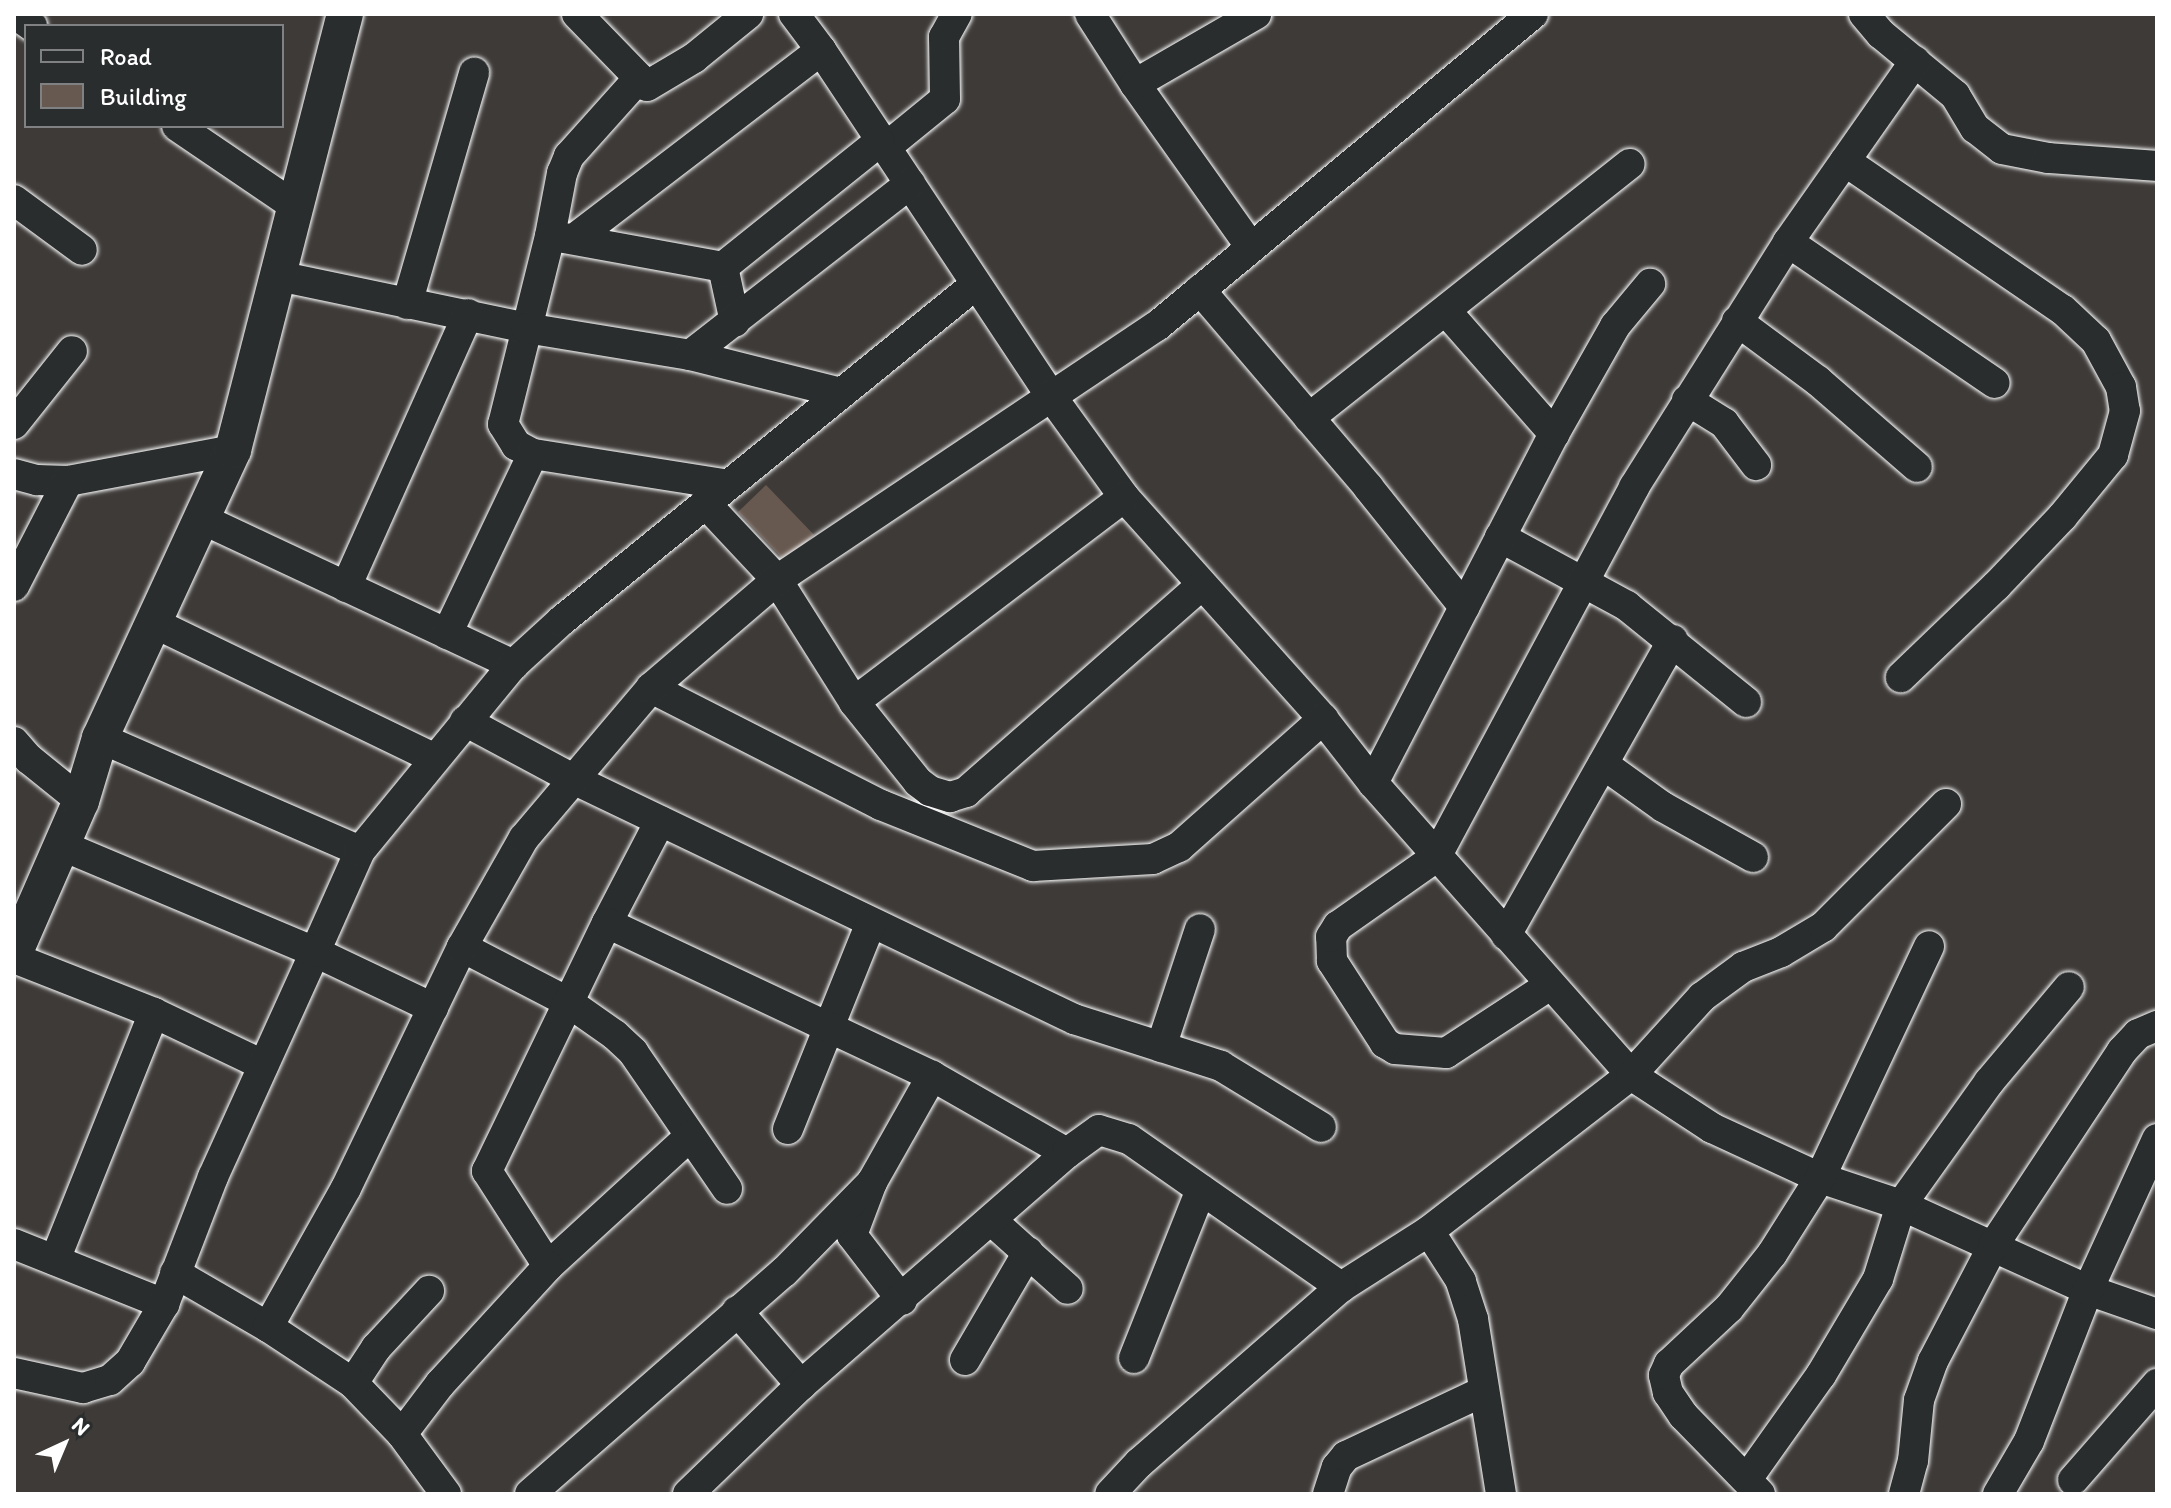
<!DOCTYPE html>
<style>
body{margin:0}
#map{position:relative;width:2171px;height:1508px;overflow:hidden;background:#3d3a38;font-family:Itim,sans-serif}
div>[style]{position:absolute}
[style*='--x']{left:calc(var(--x)*1px);top:calc(var(--y)*1px);width:calc(var(--w)*1px);rotate:calc(var(--a)*1deg)}
.shadow>*{inset:0;background:#0007;transform-origin:0 0}
.building>*{inset:0;background:#685950;transform-origin:0 0}
.roads{filter:drop-shadow(0 0 2px #fff) drop-shadow(0 0 2px #fff)}
.minor>*{height:30px;margin:-15px;padding:0 15px;transform-origin:15px;border-radius:15px;background:#2a2d2e}
.tertiary>*{height:36px;margin:-18px;padding:0 18px;transform-origin:18px;border-radius:18px;background:#2a2d2e}
span{translate:-50% -50%;white-space:nowrap;text-align:center;line-height:1.15;-webkit-text-stroke:8px #2a2d2e;paint-order:stroke}
.frame{position:absolute;inset:0;border:16px solid #fff;pointer-events:none}
.legend{position:absolute;left:24px;top:24px;width:260px;height:104px;box-sizing:border-box;background:#2a2d2e;border:2px solid #7f8182;margin:0;padding:10px 14px;list-style:none;font-size:24px;color:#fff}
.legend li{display:flex;align-items:center;gap:16px;height:40px}
.legend b{width:40px;border:2px solid #7f8182}
.north{position:absolute;left:24px;top:1404px;width:80px;height:80px;-webkit-text-stroke:6px #2a2d2e;paint-order:stroke;rotate:44deg;font-size:22px;font-weight:700;line-height:32px;text-align:center;color:#fff}
.north::after{content:'';display:block;margin:auto;width:28px;height:36px;background:#fff;clip-path:polygon(50% 0,100% 100%,50% 72%,0 100%)}
</style>
<div id="map">
<div class="shadow">
<div style="left:766px;top:487px;width:80px;height:35px;rotate:47deg"></div>
</div>
<div class="building">
<div style="left:766px;top:485px;width:69px;height:39px;rotate:46deg"></div>
</div>
<div class="roads">
<div class="minor">
<div style="--x:15;--y:14;--w:21;--a:35"></div>
<div style="--x:577;--y:14;--w:100;--a:45.8"></div>
<div style="--x:647;--y:86;--w:55;--a:-30.8"></div>
<div style="--x:694;--y:58;--w:70;--a:-39.2"></div>
<div style="--x:794;--y:14;--w:45;--a:53.1"></div>
<div style="--x:821;--y:50;--w:415;--a:56.4"></div>
<div style="--x:1051;--y:396;--w:125;--a:54.1"></div>
<div style="--x:1124;--y:497;--w:298;--a:48.1"></div>
<div style="--x:1323;--y:719;--w:81;--a:52"></div>
<div style="--x:1373;--y:783;--w:390;--a:48.5"></div>
<div style="--x:1631;--y:1075;--w:97;--a:33.2"></div>
<div style="--x:1712;--y:1128;--w:119;--a:24.8"></div>
<div style="--x:1820;--y:1178;--w:85;--a:18.4"></div>
<div style="--x:1901;--y:1205;--w:205;--a:24.4"></div>
<div style="--x:2088;--y:1290;--w:73;--a:19.2"></div>
<div style="--x:1090;--y:14;--w:83;--a:57.3"></div>
<div style="--x:1135;--y:84;--w:200;--a:54.6"></div>
<div style="--x:1864;--y:14;--w:26;--a:50"></div>
<div style="--x:1881;--y:34;--w:96;--a:39.5"></div>
<div style="--x:1955;--y:95;--w:39;--a:59"></div>
<div style="--x:1975;--y:128;--w:34;--a:38"></div>
<div style="--x:2002;--y:149;--w:47;--a:11.1"></div>
<div style="--x:2048;--y:158;--w:109;--a:4.2"></div>
<div style="--x:639;--y:78;--w:105;--a:131.9"></div>
<div style="--x:569;--y:156;--w:18;--a:112"></div>
<div style="--x:562;--y:173;--w:64;--a:100.8"></div>
<div style="--x:550;--y:236;--w:194;--a:104"></div>
<div style="--x:503;--y:424;--w:25;--a:58"></div>
<div style="--x:516;--y:445;--w:19;--a:28"></div>
<div style="--x:533;--y:454;--w:197;--a:9"></div>
<div style="--x:1135;--y:84;--w:140;--a:-30"></div>
<div style="--x:177;--y:126;--w:144;--a:34.2"></div>
<div style="--x:885;--y:148;--w:77;--a:-39.2"></div>
<div style="--x:945;--y:99;--w:62;--a:-90.9"></div>
<div style="--x:944;--y:37;--w:26;--a:-61"></div>
<div style="--x:1845;--y:161;--w:264;--a:34.4"></div>
<div style="--x:2063;--y:310;--w:45;--a:43.2"></div>
<div style="--x:2096;--y:341;--w:52;--a:61.5"></div>
<div style="--x:2121;--y:387;--w:24;--a:81"></div>
<div style="--x:2125;--y:411;--w:46;--a:105.3"></div>
<div style="--x:2113;--y:455;--w:80;--a:129.4"></div>
<div style="--x:2062;--y:517;--w:95;--a:133.7"></div>
<div style="--x:1996;--y:586;--w:132;--a:136.2"></div>
<div style="--x:14;--y:200;--w:84;--a:36.3"></div>
<div style="--x:564;--y:238;--w:162;--a:10.3"></div>
<div style="--x:723;--y:267;--w:56;--a:77.7"></div>
<div style="--x:574;--y:239;--w:311;--a:-37.4"></div>
<div style="--x:1788;--y:242;--w:250;--a:34.3"></div>
<div style="--x:723;--y:267;--w:201;--a:-38.7"></div>
<div style="--x:278;--y:276;--w:253;--a:11.8"></div>
<div style="--x:526;--y:328;--w:166;--a:9.3"></div>
<div style="--x:690;--y:355;--w:156;--a:14.1"></div>
<div style="--x:1200;--y:290;--w:259;--a:49.5"></div>
<div style="--x:1368;--y:487;--w:154;--a:51.3"></div>
<div style="--x:407;--y:304;--w:241;--a:-73.8"></div>
<div style="--x:1446;--y:311;--w:164;--a:48.7"></div>
<div style="--x:1737;--y:321;--w:101;--a:36.5"></div>
<div style="--x:1818;--y:381;--w:131;--a:41"></div>
<div style="--x:690;--y:355;--w:279;--a:-37.9"></div>
<div style="--x:1687;--y:400;--w:44;--a:31.9"></div>
<div style="--x:1724;--y:423;--w:53;--a:52.7"></div>
<div style="--x:1309;--y:418;--w:409;--a:-38.4"></div>
<div style="--x:14;--y:424;--w:93;--a:-51.5"></div>
<div style="--x:14;--y:474;--w:24;--a:15"></div>
<div style="--x:37;--y:480;--w:31;--a:2"></div>
<div style="--x:68;--y:481;--w:168;--a:-10.6"></div>
<div style="--x:705;--y:503;--w:105;--a:46.9"></div>
<div style="--x:777;--y:580;--w:144;--a:57.7"></div>
<div style="--x:854;--y:702;--w:102;--a:51.3"></div>
<div style="--x:918;--y:782;--w:15;--a:37"></div>
<div style="--x:930;--y:791;--w:21;--a:17"></div>
<div style="--x:950;--y:797;--w:17;--a:-17"></div>
<div style="--x:966;--y:792;--w:314;--a:-41.3"></div>
<div style="--x:202;--y:519;--w:344;--a:25.1"></div>
<div style="--x:1500;--y:537;--w:145;--a:28.5"></div>
<div style="--x:1627;--y:606;--w:153;--a:38.9"></div>
<div style="--x:14;--y:586;--w:118;--a:-62.8"></div>
<div style="--x:346;--y:587;--w:299;--a:-65.9"></div>
<div style="--x:152;--y:622;--w:312;--a:25.8"></div>
<div style="--x:447;--y:634;--w:199;--a:-64.5"></div>
<div style="--x:651;--y:688;--w:258;--a:27"></div>
<div style="--x:881;--y:805;--w:164;--a:21.9"></div>
<div style="--x:1033;--y:866;--w:120;--a:-3.3"></div>
<div style="--x:1153;--y:859;--w:29;--a:-25"></div>
<div style="--x:1179;--y:847;--w:193;--a:-41.6"></div>
<div style="--x:854;--y:702;--w:339;--a:-37.2"></div>
<div style="--x:465;--y:721;--w:123;--a:28.2"></div>
<div style="--x:573;--y:779;--w:556;--a:25.6"></div>
<div style="--x:1074;--y:1019;--w:154;--a:17.7"></div>
<div style="--x:1221;--y:1066;--w:117;--a:31.4"></div>
<div style="--x:100;--y:738;--w:283;--a:23.5"></div>
<div style="--x:14;--y:742;--w:23;--a:49"></div>
<div style="--x:29;--y:759;--w:67;--a:38.9"></div>
<div style="--x:1603;--y:764;--w:74;--a:35.6"></div>
<div style="--x:1663;--y:807;--w:103;--a:29.1"></div>
<div style="--x:1373;--y:783;--w:393;--a:-62.6"></div>
<div style="--x:1554;--y:434;--w:124;--a:-60.5"></div>
<div style="--x:1615;--y:326;--w:55;--a:-50.2"></div>
<div style="--x:607;--y:923;--w:115;--a:-62.5"></div>
<div style="--x:1506;--y:935;--w:339;--a:-60.5"></div>
<div style="--x:462;--y:947;--w:119;--a:27.4"></div>
<div style="--x:568;--y:1002;--w:57;--a:35.1"></div>
<div style="--x:615;--y:1035;--w:25;--a:43"></div>
<div style="--x:633;--y:1052;--w:166;--a:55.5"></div>
<div style="--x:14;--y:958;--w:150;--a:21.4"></div>
<div style="--x:154;--y:1013;--w:121;--a:25.5"></div>
<div style="--x:1550;--y:985;--w:124;--a:146.8"></div>
<div style="--x:1446;--y:1053;--w:51;--a:-175.5"></div>
<div style="--x:1395;--y:1049;--w:12;--a:-149"></div>
<div style="--x:1385;--y:1043;--w:98;--a:-122.9"></div>
<div style="--x:1332;--y:961;--w:24;--a:-92"></div>
<div style="--x:1331;--y:937;--w:13;--a:-58"></div>
<div style="--x:1338;--y:926;--w:120;--a:-35.1"></div>
<div style="--x:1436;--y:857;--w:420;--a:-61.8"></div>
<div style="--x:1634;--y:487;--w:289;--a:-57.8"></div>
<div style="--x:1788;--y:242;--w:221;--a:-54.9"></div>
<div style="--x:433;--y:1008;--w:131;--a:-154.6"></div>
<div style="--x:315;--y:952;--w:111;--a:-66"></div>
<div style="--x:360;--y:851;--w:241;--a:-50.6"></div>
<div style="--x:513;--y:665;--w:65;--a:-42.5"></div>
<div style="--x:561;--y:621;--w:533;--a:-39.06"></div>
<div style="--x:1161;--y:1047;--w:124;--a:-71.7"></div>
<div style="--x:788;--y:1129;--w:222;--a:-68.1"></div>
<div style="--x:689;--y:1137;--w:191;--a:137.5"></div>
<div style="--x:548;--y:1266;--w:113;--a:-122.7"></div>
<div style="--x:487;--y:1171;--w:276;--a:-64.2"></div>
<div style="--x:607;--y:923;--w:359;--a:25.2"></div>
<div style="--x:932;--y:1076;--w:155;--a:29.7"></div>
<div style="--x:991;--y:1220;--w:103;--a:41.9"></div>
<div style="--x:14;--y:1244;--w:162;--a:21.8"></div>
<div style="--x:55;--y:1260;--w:266;--a:-68.2"></div>
<div style="--x:175;--y:1273;--w:108;--a:30.1"></div>
<div style="--x:1341;--y:1287;--w:104;--a:-32.5"></div>
<div style="--x:902;--y:1300;--w:82;--a:-127.6"></div>
<div style="--x:852;--y:1235;--w:57;--a:-69.3"></div>
<div style="--x:872;--y:1182;--w:122;--a:-60.5"></div>
<div style="--x:737;--y:1311;--w:98;--a:49.1"></div>
<div style="--x:1134;--y:1358;--w:181;--a:-68.3"></div>
<div style="--x:965;--y:1360;--w:125;--a:-59.7"></div>
<div style="--x:14;--y:1373;--w:71;--a:12.3"></div>
<div style="--x:83;--y:1388;--w:28;--a:-17"></div>
<div style="--x:110;--y:1380;--w:27;--a:-42"></div>
<div style="--x:130;--y:1362;--w:67;--a:-59.6"></div>
<div style="--x:164;--y:1304;--w:136;--a:-68.9"></div>
<div style="--x:213;--y:1177;--w:247;--a:-65.6"></div>
<div style="--x:315;--y:952;--w:277;--a:-157.2"></div>
<div style="--x:353;--y:1383;--w:42;--a:-56.7"></div>
<div style="--x:376;--y:1348;--w:78;--a:-47.1"></div>
<div style="--x:402;--y:1434;--w:63;--a:-52.8"></div>
<div style="--x:440;--y:1384;--w:160;--a:-47.5"></div>
<div style="--x:1747;--y:1479;--w:128;--a:-54.6"></div>
<div style="--x:1821;--y:1375;--w:112;--a:-59.3"></div>
<div style="--x:1878;--y:1279;--w:77;--a:-72.7"></div>
<div style="--x:1901;--y:1205;--w:151;--a:-54.4"></div>
<div style="--x:1989;--y:1082;--w:124;--a:-49.9"></div>
<div style="--x:2073;--y:1480;--w:128;--a:-48.8"></div>
<div style="--x:446;--y:1494;--w:74;--a:-126.3"></div>
<div style="--x:402;--y:1434;--w:71;--a:-133.9"></div>
<div style="--x:353;--y:1383;--w:102;--a:-146.6"></div>
<div style="--x:268;--y:1327;--w:159;--a:-60.7"></div>
<div style="--x:346;--y:1188;--w:267;--a:-64.3"></div>
<div style="--x:462;--y:947;--w:125;--a:-60.4"></div>
<div style="--x:524;--y:838;--w:197;--a:-49.7"></div>
<div style="--x:651;--y:688;--w:166;--a:-40.6"></div>
<div style="--x:777;--y:580;--w:457;--a:-33.8"></div>
<div style="--x:1157;--y:326;--w:489;--a:-39.7"></div>
<div style="--x:530;--y:1494;--w:337;--a:-41.2"></div>
<div style="--x:784;--y:1272;--w:126;--a:-45.6"></div>
<div style="--x:688;--y:1494;--w:157;--a:-44"></div>
<div style="--x:801;--y:1385;--w:353;--a:-41.1"></div>
<div style="--x:1067;--y:1153;--w:39;--a:-36"></div>
<div style="--x:1099;--y:1130;--w:31;--a:17"></div>
<div style="--x:1129;--y:1139;--w:259;--a:34.9"></div>
<div style="--x:1341;--y:1287;--w:268;--a:138.9"></div>
<div style="--x:1139;--y:1463;--w:42;--a:133.1"></div>
<div style="--x:1328;--y:1494;--w:28;--a:-72"></div>
<div style="--x:1337;--y:1467;--w:14;--a:-51"></div>
<div style="--x:1346;--y:1456;--w:150;--a:-25.2"></div>
<div style="--x:1501;--y:1494;--w:177;--a:-99.1"></div>
<div style="--x:1473;--y:1319;--w:40;--a:-108"></div>
<div style="--x:1461;--y:1281;--w:59;--a:-122.6"></div>
<div style="--x:1429;--y:1231;--w:255;--a:-37.7"></div>
<div style="--x:1631;--y:1075;--w:105;--a:-47.7"></div>
<div style="--x:1702;--y:997;--w:51;--a:-36.2"></div>
<div style="--x:1743;--y:967;--w:41;--a:-21.5"></div>
<div style="--x:1781;--y:952;--w:49;--a:-30.8"></div>
<div style="--x:1823;--y:927;--w:174;--a:-45"></div>
<div style="--x:1760;--y:1494;--w:110;--a:-134.3"></div>
<div style="--x:1683;--y:1415;--w:27;--a:-124"></div>
<div style="--x:1668;--y:1393;--w:18;--a:-103"></div>
<div style="--x:1664;--y:1375;--w:12;--a:-66"></div>
<div style="--x:1669;--y:1364;--w:82;--a:-43"></div>
<div style="--x:1729;--y:1308;--w:69;--a:-51.5"></div>
<div style="--x:1772;--y:1254;--w:90;--a:-57.7"></div>
<div style="--x:1820;--y:1178;--w:256;--a:-64.8"></div>
<div style="--x:1904;--y:1494;--w:34;--a:-75"></div>
<div style="--x:1913;--y:1461;--w:61;--a:-84.4"></div>
<div style="--x:1919;--y:1400;--w:41;--a:-70.3"></div>
<div style="--x:1933;--y:1361;--w:130;--a:-62.4"></div>
<div style="--x:1993;--y:1246;--w:234;--a:-56.5"></div>
<div style="--x:2122;--y:1051;--w:23;--a:-47"></div>
<div style="--x:2138;--y:1034;--w:21;--a:-23"></div>
<div style="--x:1998;--y:1494;--w:61;--a:-59.7"></div>
<div style="--x:2029;--y:1441;--w:162;--a:-68.7"></div>
<div style="--x:2088;--y:1290;--w:166;--a:-65.4"></div>
</div>
<div class="tertiary">
<div style="--x:14;--y:954;--w:167;--a:-66.4"></div>
<div style="--x:81;--y:801;--w:66;--a:-73.2"></div>
<div style="--x:100;--y:738;--w:317;--a:-65.2"></div>
<div style="--x:233;--y:450;--w:450;--a:-75.6"></div>
</div>
</div>
<div class="frame"></div>
<ul class="legend">
<li><b style="height:10px;background:#2a2d2e"></b>Road</li>
<li><b style="height:22px;background:#685950"></b>Building</li>
</ul>
<div class="north">N</div>
</div>
